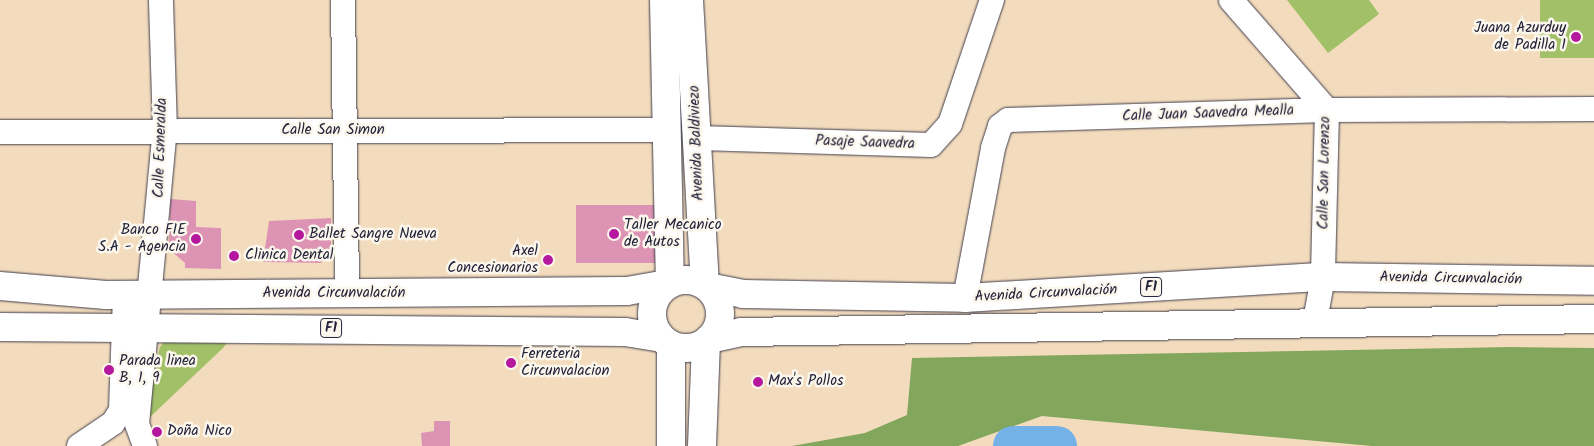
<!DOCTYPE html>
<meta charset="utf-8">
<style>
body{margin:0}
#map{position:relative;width:1594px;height:446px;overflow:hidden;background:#f3dcbd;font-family:Kalam,sans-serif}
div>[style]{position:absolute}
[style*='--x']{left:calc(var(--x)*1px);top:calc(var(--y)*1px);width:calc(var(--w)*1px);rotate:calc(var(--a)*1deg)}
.green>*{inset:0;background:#a2c067;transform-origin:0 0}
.forest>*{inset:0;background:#81a65c}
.river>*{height:40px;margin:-20px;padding:0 20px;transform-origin:20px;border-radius:20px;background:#74b1e6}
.building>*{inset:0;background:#dd93b4;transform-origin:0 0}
.roads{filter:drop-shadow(0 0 1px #413e4e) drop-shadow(0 0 1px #413e4e)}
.minor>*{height:24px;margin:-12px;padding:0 12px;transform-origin:12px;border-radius:12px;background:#fff}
.tertiary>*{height:28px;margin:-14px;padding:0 14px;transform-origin:14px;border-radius:14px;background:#fff}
.trunk>*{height:28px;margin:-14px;padding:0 14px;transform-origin:14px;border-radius:14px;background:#fff}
.trunk>.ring{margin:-14px;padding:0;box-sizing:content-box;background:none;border:28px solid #fff;border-radius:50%}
.dots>*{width:14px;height:14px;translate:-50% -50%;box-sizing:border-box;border:2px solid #fbf7ec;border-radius:50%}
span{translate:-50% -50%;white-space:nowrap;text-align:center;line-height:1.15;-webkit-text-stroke:5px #fbf7ec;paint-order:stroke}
.shield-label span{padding:1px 4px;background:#fbf7ec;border:1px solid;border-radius:4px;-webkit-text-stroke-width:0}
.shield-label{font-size:14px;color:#22223b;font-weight:700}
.poi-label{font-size:15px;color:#22223b}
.right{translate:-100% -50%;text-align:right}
.left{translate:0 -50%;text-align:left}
.street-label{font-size:15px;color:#22223b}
</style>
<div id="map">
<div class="green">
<div style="clip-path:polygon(1287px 0,1369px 0,1379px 14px,1328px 53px)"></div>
<div style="left:1540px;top:0;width:54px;height:58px"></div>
<div style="clip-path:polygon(233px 335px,223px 348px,150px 417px,150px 387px,160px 347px,169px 336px)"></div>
</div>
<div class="forest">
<div style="clip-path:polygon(1511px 347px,1594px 348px,1594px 446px,1372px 446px,1042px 416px,958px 446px,792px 446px,865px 433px,907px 415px,912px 358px)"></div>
</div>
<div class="river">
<div style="--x:1013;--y:446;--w:44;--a:0"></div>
</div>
<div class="building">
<div style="clip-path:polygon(170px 199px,196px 201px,196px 227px,221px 228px,221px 269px,185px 268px,185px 263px,169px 249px)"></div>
<div style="left:576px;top:205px;width:79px;height:58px"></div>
<div style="clip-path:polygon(331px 218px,331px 248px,321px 263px,263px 262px,269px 221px)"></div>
<div style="clip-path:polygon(434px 421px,450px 421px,450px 446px,422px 446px,421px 433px,434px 431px)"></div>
</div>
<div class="roads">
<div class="minor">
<div style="--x:343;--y:0;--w:294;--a:89.2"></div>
<div style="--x:1231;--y:0;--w:146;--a:48.9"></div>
<div style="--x:1327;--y:110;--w:167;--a:91.4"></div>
<div style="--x:1323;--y:277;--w:45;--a:100.3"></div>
<div style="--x:0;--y:132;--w:665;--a:-0.17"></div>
<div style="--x:699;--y:138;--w:232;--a:1.7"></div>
<div style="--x:931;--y:145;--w:28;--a:-48"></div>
<div style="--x:950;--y:124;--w:131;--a:-71.3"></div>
<div style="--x:965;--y:298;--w:153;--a:-79.4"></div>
<div style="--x:993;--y:148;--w:23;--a:-72"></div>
<div style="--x:1000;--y:126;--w:10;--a:-37"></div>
<div style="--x:1008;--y:120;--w:319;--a:-1.8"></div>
<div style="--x:1327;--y:110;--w:267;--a:-0.2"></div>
<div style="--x:79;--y:446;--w:41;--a:-34.1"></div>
<div style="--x:113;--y:423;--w:15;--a:-58"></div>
<div style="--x:121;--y:410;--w:115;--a:-88"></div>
<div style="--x:145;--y:446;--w:23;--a:-110"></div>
<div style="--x:137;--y:424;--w:295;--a:-84.6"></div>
<div style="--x:165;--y:130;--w:130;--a:-91.8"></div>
</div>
<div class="tertiary">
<div style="--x:664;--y:0;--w:283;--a:88.8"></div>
<div style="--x:689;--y:0;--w:285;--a:86.8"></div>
<div style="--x:671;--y:345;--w:101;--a:90"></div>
<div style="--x:702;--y:446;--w:104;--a:-87.8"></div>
</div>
<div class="trunk">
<div class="ring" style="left:652px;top:280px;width:40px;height:40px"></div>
<div style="--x:0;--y:286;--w:106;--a:4.9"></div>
<div style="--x:106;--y:295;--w:521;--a:-0.44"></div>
<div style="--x:627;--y:291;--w:42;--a:-9.7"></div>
<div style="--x:708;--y:287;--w:36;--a:11"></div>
<div style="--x:743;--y:294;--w:222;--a:1"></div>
<div style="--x:965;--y:298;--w:359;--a:-3.4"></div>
<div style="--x:1323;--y:277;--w:271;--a:0.8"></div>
<div style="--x:0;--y:327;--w:625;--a:0.46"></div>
<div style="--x:625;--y:332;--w:36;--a:9"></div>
<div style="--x:709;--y:339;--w:33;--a:-12"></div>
<div style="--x:741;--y:332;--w:853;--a:-0.87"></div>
</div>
</div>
<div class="dots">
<div style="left:1576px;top:37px;background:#b5179e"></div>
<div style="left:614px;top:234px;background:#b5179e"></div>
<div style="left:299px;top:235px;background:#b5179e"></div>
<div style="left:196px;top:239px;background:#b5179e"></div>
<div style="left:234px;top:256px;background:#b5179e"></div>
<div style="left:548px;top:260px;background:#b5179e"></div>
<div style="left:511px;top:363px;background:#b5179e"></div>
<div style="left:109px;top:370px;background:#b5179e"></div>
<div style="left:758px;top:382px;background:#b5179e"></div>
<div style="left:157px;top:432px;background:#b5179e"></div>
</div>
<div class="shield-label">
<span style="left:1151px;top:287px">F1</span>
<span style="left:331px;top:328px">F1</span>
</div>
<div class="poi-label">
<span class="right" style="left:1566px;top:37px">Juana Azurduy<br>de Padilla 1</span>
<span class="left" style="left:624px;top:234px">Taller Mecanico<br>de Autos</span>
<span class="right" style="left:186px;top:239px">Banco FIE<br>S.A - Agencia</span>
<span class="left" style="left:309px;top:235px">Ballet Sangre Nueva</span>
<span class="right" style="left:538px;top:260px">Axel<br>Concesionarios</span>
<span class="left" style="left:245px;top:256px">Clinica Dental</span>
<span class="left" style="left:521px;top:363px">Ferreteria<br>Circunvalacion</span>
<span class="left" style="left:119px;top:370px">Parada linea<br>B, 1, 9</span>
<span class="left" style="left:768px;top:382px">Max's Pollos</span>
<span class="left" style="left:167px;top:432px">Doña Nico</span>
</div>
<div class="street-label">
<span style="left:1208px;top:114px;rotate:-2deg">Calle Juan Saavedra Mealla</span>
<span style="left:333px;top:131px">Calle San Simon</span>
<span style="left:697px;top:143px;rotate:-92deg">Avenida Baldiviezo</span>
<span style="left:865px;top:143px;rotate:2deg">Pasaje Saavedra</span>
<span style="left:161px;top:148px;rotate:-88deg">Calle Esmeralda</span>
<span style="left:1325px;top:173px;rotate:-89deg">Calle San Lorenzo</span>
<span style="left:1451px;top:279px;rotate:1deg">Avenida Circunvalación</span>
<span style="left:334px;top:294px">Avenida Circunvalación</span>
<span style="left:1046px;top:294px;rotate:-3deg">Avenida Circunvalación</span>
</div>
</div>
